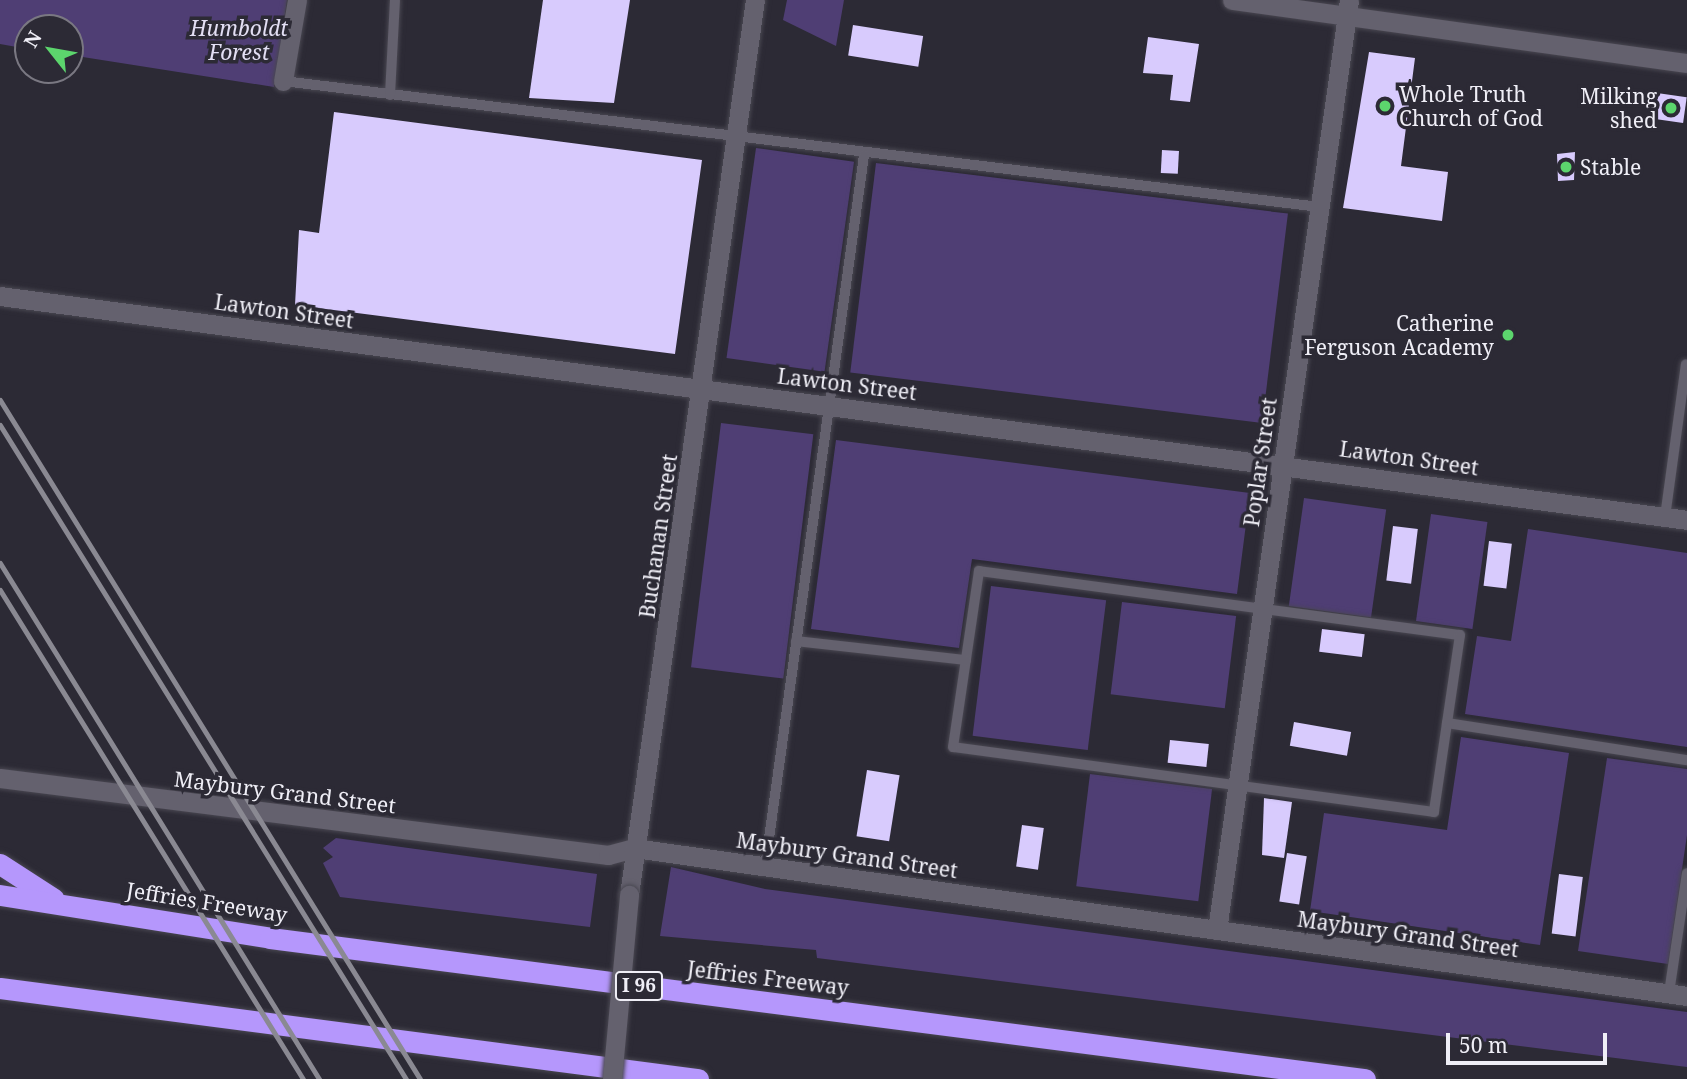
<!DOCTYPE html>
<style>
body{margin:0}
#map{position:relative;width:1687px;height:1079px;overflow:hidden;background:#2c2a35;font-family:"Noto Serif",serif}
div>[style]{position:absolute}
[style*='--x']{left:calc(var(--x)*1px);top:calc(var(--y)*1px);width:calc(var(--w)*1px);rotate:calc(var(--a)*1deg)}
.green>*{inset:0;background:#4f3e74;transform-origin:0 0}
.building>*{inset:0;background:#d8cbfd;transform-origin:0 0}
.roads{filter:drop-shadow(0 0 2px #494751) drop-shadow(0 0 2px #494751)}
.service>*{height:10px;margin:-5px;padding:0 5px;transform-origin:5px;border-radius:5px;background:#64616e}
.minor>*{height:19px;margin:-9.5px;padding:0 9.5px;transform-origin:9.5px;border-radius:9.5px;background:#64616e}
.tertiary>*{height:19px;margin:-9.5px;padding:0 9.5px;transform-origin:9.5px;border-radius:9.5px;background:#64616e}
.motorway>*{height:21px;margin:-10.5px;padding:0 10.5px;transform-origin:10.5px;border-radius:10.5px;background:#b597fc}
.rail>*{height:5px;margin:-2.5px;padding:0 2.5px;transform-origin:2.5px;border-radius:2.5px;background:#8a8992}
.bridges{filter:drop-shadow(0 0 2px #494751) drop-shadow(0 0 2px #494751)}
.tertiary-bridge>*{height:19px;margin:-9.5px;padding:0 9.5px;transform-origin:9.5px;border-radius:9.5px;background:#64616e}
.dots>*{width:19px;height:19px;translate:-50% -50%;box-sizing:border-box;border:4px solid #2c2a35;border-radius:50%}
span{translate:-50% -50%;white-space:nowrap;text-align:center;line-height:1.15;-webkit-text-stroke:7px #2c2a35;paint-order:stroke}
.shield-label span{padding:2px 5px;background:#2c2a35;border:2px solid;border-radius:5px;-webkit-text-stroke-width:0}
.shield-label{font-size:19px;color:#efeef6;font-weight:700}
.park-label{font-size:21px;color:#e3dff4;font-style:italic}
.poi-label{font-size:21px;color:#efeef6}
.left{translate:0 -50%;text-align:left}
.right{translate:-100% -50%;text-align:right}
.street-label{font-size:21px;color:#efeef6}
.north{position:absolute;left:14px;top:14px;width:70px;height:70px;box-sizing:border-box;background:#2c2a35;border:2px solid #7a7882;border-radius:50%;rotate:301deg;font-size:19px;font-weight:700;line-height:28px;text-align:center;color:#efeef6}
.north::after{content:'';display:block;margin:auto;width:24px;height:32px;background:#5cd56d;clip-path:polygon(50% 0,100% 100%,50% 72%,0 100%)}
.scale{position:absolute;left:1446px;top:1033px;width:161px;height:32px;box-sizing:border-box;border:4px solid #efeef6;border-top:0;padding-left:9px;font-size:21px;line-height:24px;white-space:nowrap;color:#efeef6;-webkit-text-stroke:5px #2c2a35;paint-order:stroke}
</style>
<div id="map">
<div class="green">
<div style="clip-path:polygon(0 0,287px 0,274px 87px,70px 55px,70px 28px,28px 28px,28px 49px,0 44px)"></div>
<div style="clip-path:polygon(787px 0,844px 0,836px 46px,783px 20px)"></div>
<div style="left:756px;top:148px;width:99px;height:212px;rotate:8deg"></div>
<div style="left:876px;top:163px;width:415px;height:211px;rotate:7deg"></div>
<div style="left:721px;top:423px;width:93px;height:246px;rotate:7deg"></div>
<div style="clip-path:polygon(836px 440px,1250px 493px,1237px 594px,972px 559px,959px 648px,811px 629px)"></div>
<div style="left:1304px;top:498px;width:83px;height:109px;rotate:8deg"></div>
<div style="left:1431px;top:514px;width:57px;height:108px;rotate:8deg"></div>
<div style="clip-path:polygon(1528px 529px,1687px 553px,1687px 747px,1465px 714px,1477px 636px,1511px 641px)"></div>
<div style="left:991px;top:586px;width:116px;height:151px;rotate:7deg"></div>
<div style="left:1122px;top:602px;width:115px;height:93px;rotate:7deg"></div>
<div style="clip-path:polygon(1461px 737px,1569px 753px,1540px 945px,1310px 911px,1324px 813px,1447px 830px)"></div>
<div style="clip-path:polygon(1607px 758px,1687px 769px,1687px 835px,1668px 964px,1578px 951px)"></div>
<div style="left:1090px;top:774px;width:123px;height:113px;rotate:7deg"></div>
<div style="clip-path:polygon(336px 838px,597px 874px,590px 927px,340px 897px,323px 863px,333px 857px,323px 848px)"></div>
<div style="clip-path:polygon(671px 867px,765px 889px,1687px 1012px,1687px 1067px,817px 958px,816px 950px,660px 936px)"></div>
</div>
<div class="building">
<div style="clip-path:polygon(543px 0,630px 0,614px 103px,529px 98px)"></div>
<div style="left:853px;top:25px;width:71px;height:31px;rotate:9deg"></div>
<div style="clip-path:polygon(1148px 37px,1199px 44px,1190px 102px,1170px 100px,1173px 75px,1143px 73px)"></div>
<div style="clip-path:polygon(1369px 52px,1415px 58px,1401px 166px,1448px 172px,1442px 221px,1343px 208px)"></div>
<div style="left:1657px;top:93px;width:30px;height:26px;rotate:8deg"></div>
<div style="clip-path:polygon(334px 112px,702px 160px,675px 354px,295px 305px,299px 230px,319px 233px)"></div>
<div style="left:1162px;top:150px;width:17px;height:23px;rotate:3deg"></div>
<div style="clip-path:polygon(1575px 152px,1574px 180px,1558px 181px,1557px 154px)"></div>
<div style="left:1393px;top:526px;width:25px;height:55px;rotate:7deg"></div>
<div style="left:1489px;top:541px;width:23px;height:45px;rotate:7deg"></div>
<div style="left:1322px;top:629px;width:43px;height:23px;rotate:7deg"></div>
<div style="left:1294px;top:722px;width:58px;height:24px;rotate:10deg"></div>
<div style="left:1170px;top:740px;width:39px;height:23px;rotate:6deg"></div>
<div style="left:867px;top:770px;width:33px;height:67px;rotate:9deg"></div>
<div style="clip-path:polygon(1264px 798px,1292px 802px,1284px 858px,1262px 855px)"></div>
<div style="left:1022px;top:825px;width:22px;height:42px;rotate:8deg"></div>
<div style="left:1287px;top:853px;width:20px;height:49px;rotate:9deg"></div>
<div style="left:1559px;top:874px;width:24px;height:60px;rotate:7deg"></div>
</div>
<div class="roads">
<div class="service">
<div style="--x:283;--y:81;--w:1045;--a:6.93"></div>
<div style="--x:390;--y:95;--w:95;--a:-87"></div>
<div style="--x:1665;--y:517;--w:154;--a:-82.2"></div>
<div style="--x:979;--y:571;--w:485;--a:7.6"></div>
<div style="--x:1460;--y:635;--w:179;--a:98.4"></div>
<div style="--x:1434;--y:812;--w:485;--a:-172.3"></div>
<div style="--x:953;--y:747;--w:178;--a:-81.6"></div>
<div style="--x:796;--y:641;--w:171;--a:6.4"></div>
<div style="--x:1447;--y:723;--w:243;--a:8.8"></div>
<div style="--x:765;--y:867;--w:719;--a:-82.08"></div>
<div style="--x:1669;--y:993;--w:121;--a:-81.5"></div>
</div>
<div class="minor">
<div style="--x:1232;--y:0;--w:459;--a:7.9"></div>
<div style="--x:283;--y:81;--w:82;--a:-80.2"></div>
<div style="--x:0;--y:296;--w:1702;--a:7.56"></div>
<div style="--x:1217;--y:930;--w:939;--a:-81.92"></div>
</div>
<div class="tertiary">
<div style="--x:0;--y:778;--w:613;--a:7.22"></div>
<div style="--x:608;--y:855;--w:27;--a:-15"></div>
<div style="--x:634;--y:848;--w:1063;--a:8"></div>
<div style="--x:629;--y:895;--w:904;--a:-81.99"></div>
</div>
<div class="motorway">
<div style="--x:0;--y:864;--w:64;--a:32.9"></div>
<div style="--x:0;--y:895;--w:273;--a:9"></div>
<div style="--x:270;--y:938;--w:1104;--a:7.34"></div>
<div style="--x:0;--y:988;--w:704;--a:7.43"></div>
</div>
</div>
<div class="rail">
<div style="--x:0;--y:400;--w:798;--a:58.26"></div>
<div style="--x:0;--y:425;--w:770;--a:58.17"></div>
<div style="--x:0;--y:563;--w:607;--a:58.27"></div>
<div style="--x:0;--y:590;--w:575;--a:58.22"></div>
</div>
<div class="bridges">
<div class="tertiary-bridge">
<div style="--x:612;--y:1079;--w:185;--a:-84.7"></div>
</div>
</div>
<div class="dots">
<div style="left:1385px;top:106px;background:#5cd56d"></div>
<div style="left:1671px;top:108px;background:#5cd56d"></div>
<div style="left:1566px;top:167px;background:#5cd56d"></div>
<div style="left:1508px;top:335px;background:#5cd56d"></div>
</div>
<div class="shield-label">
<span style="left:639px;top:986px">I 96</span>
</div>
<div class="park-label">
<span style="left:239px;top:40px">Humboldt<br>Forest</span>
</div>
<div class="poi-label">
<span class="left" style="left:1399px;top:106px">Whole Truth<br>Church of God</span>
<span class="right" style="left:1657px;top:108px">Milking<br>shed</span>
<span class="left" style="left:1580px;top:167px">Stable</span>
<span class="right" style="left:1494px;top:335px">Catherine<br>Ferguson Academy</span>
</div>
<div class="street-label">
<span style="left:284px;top:311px;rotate:8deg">Lawton Street</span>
<span style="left:847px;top:384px;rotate:7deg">Lawton Street</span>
<span style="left:1409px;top:458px;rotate:8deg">Lawton Street</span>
<span style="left:1260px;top:462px;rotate:-82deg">Poplar Street</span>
<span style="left:658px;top:536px;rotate:-82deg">Buchanan Street</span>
<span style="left:285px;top:792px;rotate:7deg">Maybury Grand Street</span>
<span style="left:847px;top:855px;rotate:8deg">Maybury Grand Street</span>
<span style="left:207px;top:902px;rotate:9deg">Jeffries Freeway</span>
<span style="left:1408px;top:934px;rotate:8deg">Maybury Grand Street</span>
<span style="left:768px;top:978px;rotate:7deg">Jeffries Freeway</span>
</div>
<div class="north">N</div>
<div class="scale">50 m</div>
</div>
